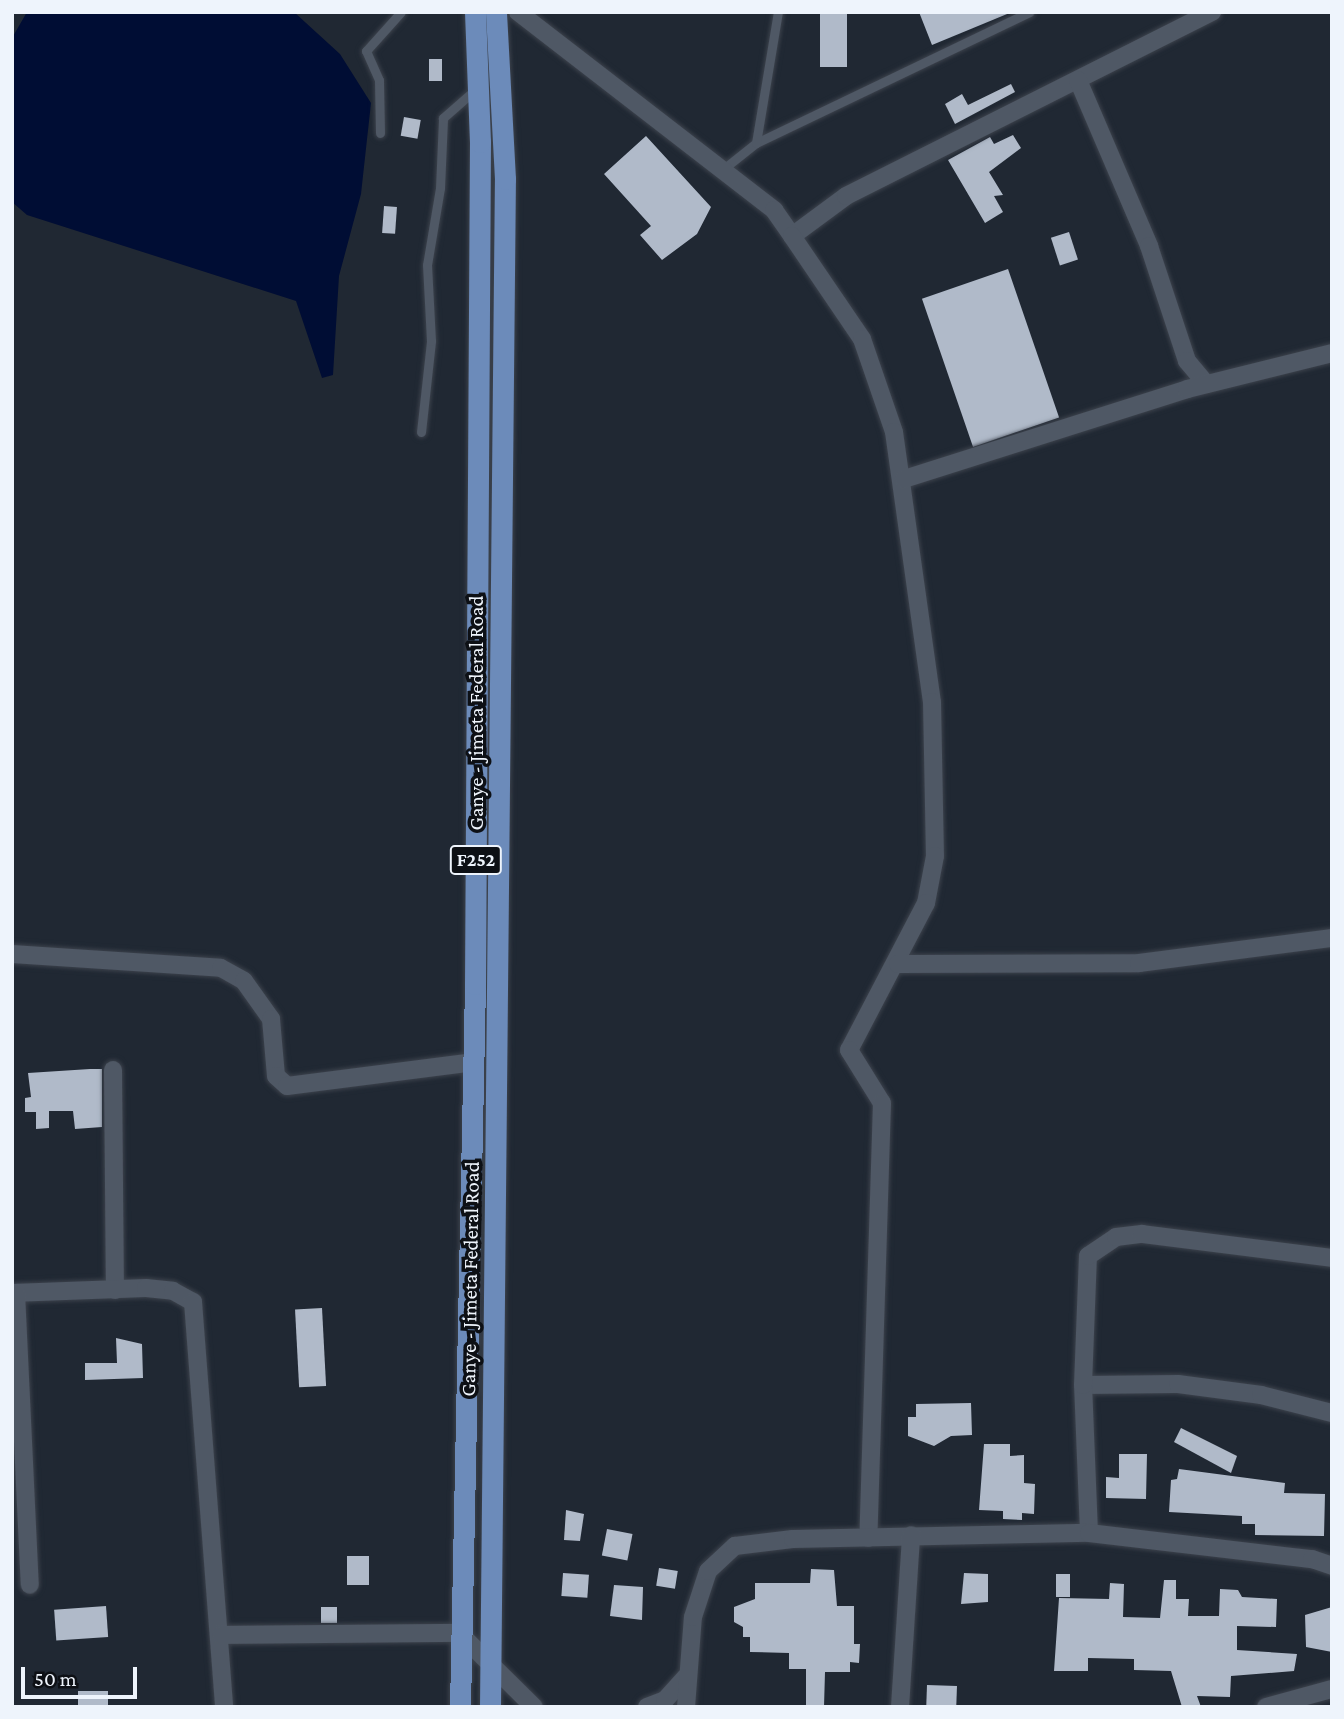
<!DOCTYPE html>
<style>
body{margin:0}
#map{position:relative;width:1344px;height:1719px;overflow:hidden;background:#202833;font-family:"Crimson Pro",serif}
div>[style]{position:absolute}
[style*='--x']{left:calc(var(--x)*1px);top:calc(var(--y)*1px);width:calc(var(--w)*1px);rotate:calc(var(--a)*1deg)}
.water>*{inset:0;background:#000d34}
.building>*{inset:0;background:#b0bac9;transform-origin:0 0}
.roads{filter:drop-shadow(0 0 2px #3c424c) drop-shadow(0 0 2px #3c424c)}
.lane>*{height:9px;margin:-4.5px;padding:0 4.5px;transform-origin:4.5px;border-radius:4.5px;background:#4f5865}
.street>*{height:18px;margin:-9px;padding:0 9px;transform-origin:9px;border-radius:9px;background:#4f5865}
.primary>*{height:21px;margin:-10.5px;padding:0 10.5px;transform-origin:10.5px;border-radius:10.5px;background:#6c8bba}
span{translate:-50% -50%;white-space:nowrap;text-align:center;line-height:1.15;-webkit-text-stroke:7px #0d1015;paint-order:stroke}
.shield-label span{padding:2px 5px;background:#0d1015;border:2px solid;border-radius:5px;-webkit-text-stroke-width:0}
.shield-label{font-size:19px;color:#eef4fc;font-weight:700}
.street-label{font-size:21px;color:#eef4fc}
.frame{position:absolute;inset:0;border:14px solid #eef4fc;pointer-events:none}
.scale{position:absolute;left:21px;top:1667px;width:116px;height:32px;box-sizing:border-box;border:4px solid #eef4fc;border-top:0;padding-left:9px;font-size:21px;line-height:24px;white-space:nowrap;color:#eef4fc;-webkit-text-stroke:5px #0d1015;paint-order:stroke}
</style>
<div id="map">
<div class="water">
<div style="clip-path:polygon(27px 12px,294px 12px,340px 54px,371px 103px,361px 194px,339px 276px,333px 375px,322px 378px,296px 301px,27px 215px,12px 202px,12px 38px)"></div>
</div>
<div class="building">
<div style="left:820px;top:12px;width:27px;height:55px"></div>
<div style="clip-path:polygon(919px 12px,1012px 12px,932px 45px)"></div>
<div style="left:429px;top:59px;width:13px;height:22px"></div>
<div style="clip-path:polygon(1011px 84px,1015px 92px,955px 124px,945px 104px,962px 94px,968px 105px)"></div>
<div style="left:404px;top:117px;width:17px;height:19px;rotate:10deg"></div>
<div style="clip-path:polygon(1013px 135px,1021px 148px,989px 172px,1003px 195px,994px 196px,1003px 212px,985px 223px,948px 160px,990px 137px,994px 144px)"></div>
<div style="clip-path:polygon(646px 136px,711px 207px,697px 234px,662px 260px,640px 235px,651px 226px,604px 174px)"></div>
<div style="left:384px;top:206px;width:13px;height:27px;rotate:4deg"></div>
<div style="left:1069px;top:232px;width:29px;height:19px;rotate:72deg"></div>
<div style="left:1008px;top:269px;width:157px;height:91px;rotate:71deg"></div>
<div style="clip-path:polygon(90px 1069px,102px 1069px,102px 1127px,75px 1129px,73px 1111px,49px 1111px,49px 1128px,36px 1129px,36px 1112px,25px 1112px,25px 1098px,31px 1097px,28px 1073px)"></div>
<div style="left:322px;top:1308px;width:78px;height:27px;rotate:87deg"></div>
<div style="clip-path:polygon(116px 1338px,142px 1344px,143px 1378px,85px 1380px,85px 1363px,117px 1363px)"></div>
<div style="clip-path:polygon(971px 1403px,972px 1435px,951px 1436px,934px 1446px,908px 1436px,908px 1417px,916px 1417px,916px 1404px)"></div>
<div style="clip-path:polygon(1181px 1428px,1237px 1456px,1231px 1473px,1174px 1442px)"></div>
<div style="clip-path:polygon(984px 1444px,1010px 1444px,1010px 1456px,1024px 1455px,1024px 1483px,1035px 1484px,1034px 1514px,1022px 1513px,1022px 1520px,1003px 1519px,1003px 1511px,979px 1510px)"></div>
<div style="clip-path:polygon(1119px 1454px,1147px 1454px,1146px 1499px,1106px 1498px,1106px 1477px,1119px 1478px)"></div>
<div style="clip-path:polygon(1179px 1469px,1285px 1483px,1284px 1493px,1325px 1494px,1324px 1536px,1255px 1535px,1255px 1524px,1242px 1524px,1242px 1516px,1169px 1512px,1171px 1480px,1177px 1479px)"></div>
<div style="clip-path:polygon(566px 1510px,584px 1514px,580px 1541px,564px 1540px)"></div>
<div style="left:607px;top:1529px;width:26px;height:27px;rotate:11deg"></div>
<div style="left:347px;top:1556px;width:22px;height:29px"></div>
<div style="left:659px;top:1568px;width:19px;height:18px;rotate:9deg"></div>
<div style="clip-path:polygon(811px 1569px,834px 1570px,837px 1606px,854px 1606px,854px 1644px,860px 1644px,859px 1663px,850px 1662px,850px 1672px,825px 1672px,824px 1707px,806px 1707px,806px 1669px,789px 1669px,789px 1653px,750px 1652px,750px 1637px,743px 1637px,743px 1627px,734px 1622px,734px 1607px,755px 1599px,755px 1583px,810px 1583px)"></div>
<div style="left:563px;top:1573px;width:26px;height:23px;rotate:4deg"></div>
<div style="clip-path:polygon(964px 1573px,988px 1574px,988px 1602px,961px 1604px)"></div>
<div style="left:1056px;top:1574px;width:14px;height:23px"></div>
<div style="clip-path:polygon(1164px 1580px,1176px 1580px,1176px 1599px,1189px 1599px,1188px 1616px,1219px 1616px,1220px 1589px,1238px 1590px,1242px 1597px,1277px 1599px,1276px 1627px,1237px 1626px,1237px 1650px,1297px 1654px,1294px 1671px,1231px 1676px,1230px 1697px,1197px 1696px,1201px 1707px,1182px 1707px,1171px 1671px,1134px 1670px,1134px 1659px,1088px 1658px,1088px 1671px,1054px 1671px,1059px 1598px,1109px 1599px,1110px 1583px,1124px 1584px,1123px 1617px,1160px 1618px)"></div>
<div style="clip-path:polygon(614px 1585px,643px 1587px,642px 1620px,610px 1616px)"></div>
<div style="left:106px;top:1606px;width:31px;height:52px;rotate:86deg"></div>
<div style="left:321px;top:1607px;width:16px;height:16px"></div>
<div style="clip-path:polygon(1332px 1607px,1332px 1652px,1306px 1647px,1305px 1615px)"></div>
<div style="left:927px;top:1685px;width:30px;height:22px;rotate:2deg"></div>
<div style="left:78px;top:1691px;width:30px;height:16px"></div>
</div>
<div class="roads">
<div class="lane">
<div style="--x:380;--y:133;--w:53;--a:-91.1"></div>
<div style="--x:379;--y:80;--w:32;--a:-114"></div>
<div style="--x:366;--y:51;--w:52;--a:-48.1"></div>
<div style="--x:756;--y:143;--w:303;--a:-25.6"></div>
<div style="--x:722;--y:170;--w:43;--a:-38.5"></div>
<div style="--x:756;--y:143;--w:133;--a:-80.5"></div>
<div style="--x:421;--y:432;--w:92;--a:-83.7"></div>
<div style="--x:431;--y:341;--w:76;--a:-93"></div>
<div style="--x:427;--y:265;--w:78;--a:-80.4"></div>
<div style="--x:440;--y:188;--w:70;--a:-87.5"></div>
<div style="--x:443;--y:118;--w:45;--a:-41.4"></div>
</div>
<div class="street">
<div style="--x:518;--y:12;--w:324;--a:37.7"></div>
<div style="--x:774;--y:210;--w:32;--a:55"></div>
<div style="--x:792;--y:236;--w:67;--a:-36.5"></div>
<div style="--x:846;--y:196;--w:410;--a:-26.7"></div>
<div style="--x:1078;--y:80;--w:181;--a:66.8"></div>
<div style="--x:1149;--y:246;--w:121;--a:71.7"></div>
<div style="--x:1187;--y:361;--w:30;--a:50"></div>
<div style="--x:792;--y:236;--w:125;--a:55.8"></div>
<div style="--x:862;--y:339;--w:98;--a:71"></div>
<div style="--x:894;--y:432;--w:273;--a:82"></div>
<div style="--x:932;--y:702;--w:154;--a:88.9"></div>
<div style="--x:935;--y:856;--w:48;--a:100.8"></div>
<div style="--x:926;--y:903;--w:166;--a:117.6"></div>
<div style="--x:849;--y:1050;--w:62;--a:58.1"></div>
<div style="--x:882;--y:1103;--w:435;--a:91.8"></div>
<div style="--x:904;--y:479;--w:297;--a:-17.6"></div>
<div style="--x:1187;--y:389;--w:149;--a:-13.9"></div>
<div style="--x:12;--y:954;--w:209;--a:3.8"></div>
<div style="--x:221;--y:968;--w:26;--a:29"></div>
<div style="--x:244;--y:981;--w:47;--a:54.6"></div>
<div style="--x:271;--y:1019;--w:57;--a:85"></div>
<div style="--x:276;--y:1076;--w:15;--a:42"></div>
<div style="--x:287;--y:1086;--w:189;--a:-7.3"></div>
<div style="--x:898;--y:964;--w:241;--a:-0.2"></div>
<div style="--x:1139;--y:963;--w:195;--a:-7.4"></div>
<div style="--x:113;--y:1070;--w:220;--a:89.5"></div>
<div style="--x:12;--y:1293;--w:134;--a:-2.1"></div>
<div style="--x:146;--y:1288;--w:27;--a:6"></div>
<div style="--x:173;--y:1291;--w:23;--a:29"></div>
<div style="--x:193;--y:1302;--w:406;--a:85.6"></div>
<div style="--x:16;--y:1293;--w:292;--a:87.3"></div>
<div style="--x:1083;--y:1385;--w:95;--a:-0.6"></div>
<div style="--x:1178;--y:1384;--w:84;--a:7.5"></div>
<div style="--x:1261;--y:1395;--w:73;--a:14.2"></div>
<div style="--x:1089;--y:1533;--w:148;--a:-92.3"></div>
<div style="--x:1083;--y:1385;--w:129;--a:-87.8"></div>
<div style="--x:1088;--y:1256;--w:34;--a:-34"></div>
<div style="--x:1116;--y:1237;--w:26;--a:-7"></div>
<div style="--x:1142;--y:1234;--w:192;--a:7.2"></div>
<div style="--x:221;--y:1635;--w:238;--a:-0.5"></div>
<div style="--x:459;--y:1633;--w:105;--a:44.6"></div>
<div style="--x:647;--y:1707;--w:19;--a:-21"></div>
<div style="--x:665;--y:1700;--w:31;--a:-48"></div>
<div style="--x:686;--y:1707;--w:90;--a:-85.6"></div>
<div style="--x:693;--y:1617;--w:48;--a:-71.9"></div>
<div style="--x:708;--y:1571;--w:37;--a:-43"></div>
<div style="--x:735;--y:1546;--w:58;--a:-6.9"></div>
<div style="--x:793;--y:1539;--w:296;--a:-1.2"></div>
<div style="--x:1089;--y:1533;--w:225;--a:6.7"></div>
<div style="--x:1312;--y:1559;--w:21;--a:19"></div>
<div style="--x:900;--y:1707;--w:172;--a:-86.3"></div>
<div style="--x:1266;--y:1707;--w:68;--a:-15.3"></div>
</div>
<div class="primary">
<div style="--x:460;--y:1707;--w:723;--a:-88.81"></div>
<div style="--x:475;--y:984;--w:842;--a:-89.66"></div>
<div style="--x:480;--y:142;--w:130;--a:-92.2"></div>
<div style="--x:490;--y:1707;--w:1528;--a:-89.44"></div>
<div style="--x:505;--y:179;--w:167;--a:-93.1"></div>
</div>
</div>
<div class="shield-label">
<span style="left:476px;top:860px">F252</span>
</div>
<div class="street-label">
<span style="left:476px;top:713px;rotate:-90deg">Ganye - Jimeta Federal Road</span>
<span style="left:470px;top:1279px;rotate:-89deg">Ganye - Jimeta Federal Road</span>
</div>
<div class="frame"></div>
<div class="scale">50 m</div>
</div>
